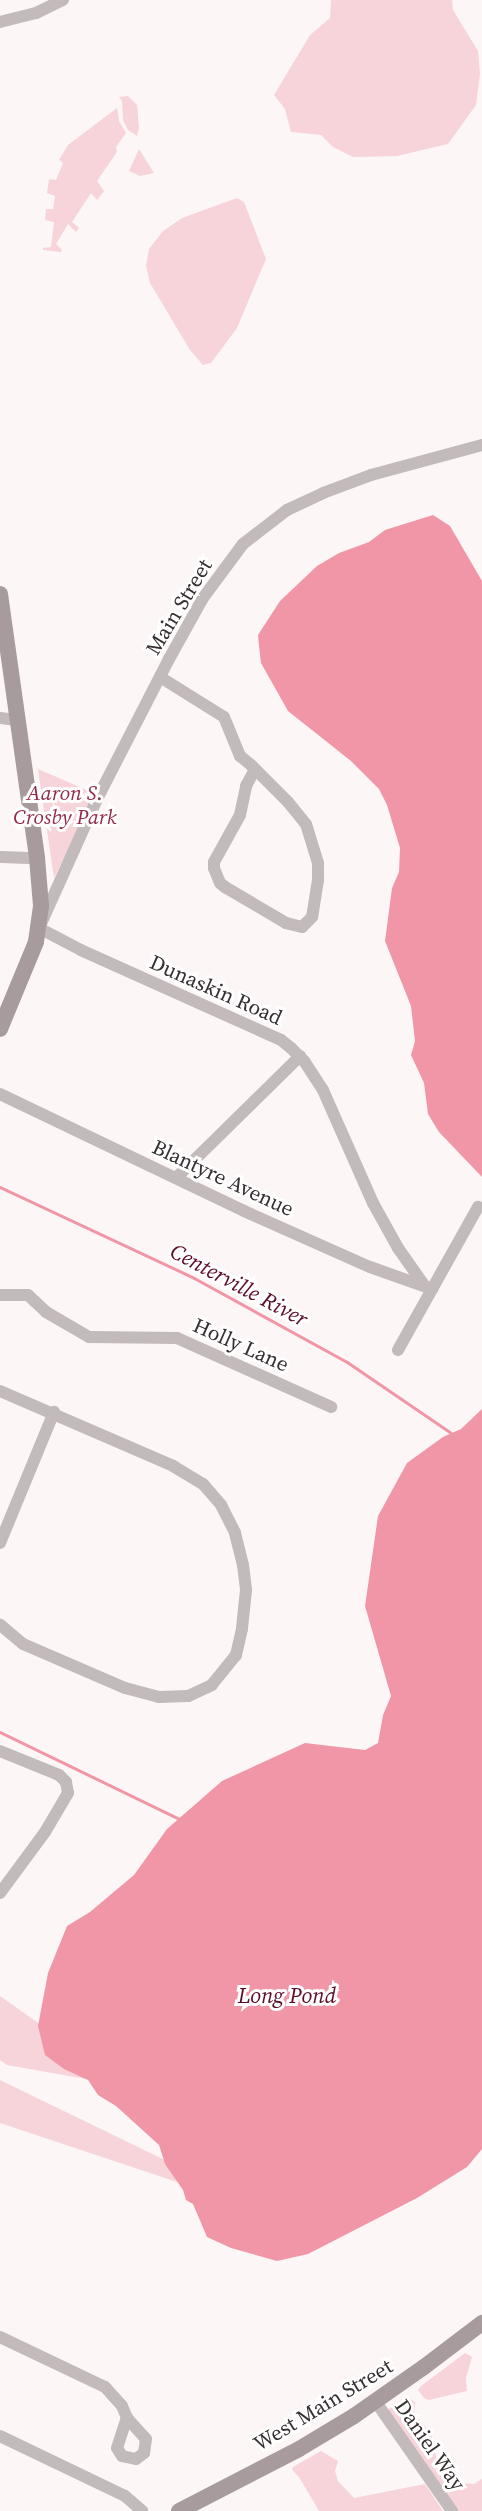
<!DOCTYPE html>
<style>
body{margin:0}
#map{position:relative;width:482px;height:2511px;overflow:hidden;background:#fdf6f7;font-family:"Source Serif 4",serif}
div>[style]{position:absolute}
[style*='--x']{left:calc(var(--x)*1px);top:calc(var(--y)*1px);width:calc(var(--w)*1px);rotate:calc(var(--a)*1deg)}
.green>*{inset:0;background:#f6d4d9}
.water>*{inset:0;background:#f096a7}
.stream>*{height:3px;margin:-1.5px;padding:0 1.5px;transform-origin:1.5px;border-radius:1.5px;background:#f096a7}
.minor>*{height:12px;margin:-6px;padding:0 6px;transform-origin:6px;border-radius:6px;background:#c2babb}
.secondary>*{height:16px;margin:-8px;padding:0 8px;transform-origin:8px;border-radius:8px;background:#a79b9d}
span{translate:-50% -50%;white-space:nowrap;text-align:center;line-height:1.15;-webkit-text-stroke:6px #fff;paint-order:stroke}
.street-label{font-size:21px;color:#373031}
.park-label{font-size:21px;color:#932b48;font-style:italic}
.water-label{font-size:22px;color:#5c0c26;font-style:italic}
</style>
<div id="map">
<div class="green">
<div style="clip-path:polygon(331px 0,452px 0,453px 10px,478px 51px,480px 74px,476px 105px,448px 144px,397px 156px,353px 157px,333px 147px,321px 135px,291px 132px,285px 109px,274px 95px,310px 35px,330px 18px)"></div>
<div style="clip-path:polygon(128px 96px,137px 105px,139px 127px,137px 136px,128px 130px,123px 120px,122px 101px,119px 97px)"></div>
<div style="clip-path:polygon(116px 100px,119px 121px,126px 133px,116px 147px,117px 152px,97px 181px,104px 191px,97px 200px,91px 193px,72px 222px,79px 228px,76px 232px,68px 224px,56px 244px,62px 250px,61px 252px,43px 250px,43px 248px,51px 247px,54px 222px,45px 220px,46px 209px,53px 209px,55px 196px,47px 193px,49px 179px,56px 180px,63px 163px,59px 160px,68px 145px,117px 108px)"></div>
<div style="clip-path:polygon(139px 149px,141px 152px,154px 173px,140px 176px,129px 171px)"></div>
<div style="clip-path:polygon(237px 198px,244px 202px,266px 259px,237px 328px,211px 363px,203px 365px,190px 350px,150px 283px,146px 266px,149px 249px,163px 231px,182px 218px)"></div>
<div style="clip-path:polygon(38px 769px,96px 794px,54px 878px)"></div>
<div style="clip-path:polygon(0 1996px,44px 2027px,91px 2072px,86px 2079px,7px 2065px,0 2060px)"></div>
<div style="clip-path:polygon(0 2080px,171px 2163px,180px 2183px,0 2123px)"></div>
<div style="clip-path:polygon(465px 2353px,472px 2357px,466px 2378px,467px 2391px,429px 2400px,424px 2398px,418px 2390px,421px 2386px)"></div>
<div style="clip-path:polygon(406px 2396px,415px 2402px,414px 2414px,431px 2433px,436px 2457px,446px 2475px,458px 2483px,474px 2484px,482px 2479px,482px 2511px,456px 2511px,389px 2413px,389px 2409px)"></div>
<div style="clip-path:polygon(321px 2451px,338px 2461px,335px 2471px,338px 2481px,354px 2498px,425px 2484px,443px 2511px,319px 2511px,299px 2477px,292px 2470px,293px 2467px)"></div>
</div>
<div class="water">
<div style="clip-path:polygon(433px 515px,450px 526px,482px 581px,482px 1177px,439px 1132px,428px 1114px,424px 1083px,411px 1055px,415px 1041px,411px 1006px,385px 941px,392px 888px,399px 872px,400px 848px,387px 805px,379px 789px,351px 761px,288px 711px,261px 663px,259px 646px,258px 635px,280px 601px,317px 566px,339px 553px,369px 542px,385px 530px)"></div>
<div style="clip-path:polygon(482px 1409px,482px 2149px,467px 2167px,417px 2198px,308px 2254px,277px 2261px,231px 2248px,207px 2237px,193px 2204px,186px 2200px,183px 2190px,165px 2164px,159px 2145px,116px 2106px,98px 2095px,88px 2080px,64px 2069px,45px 2055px,38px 2026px,48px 1973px,67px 1926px,90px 1912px,134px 1875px,167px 1829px,222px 1781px,305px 1743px,365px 1750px,378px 1743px,383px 1715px,391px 1696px,365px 1606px,378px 1516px,407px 1463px,443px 1437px,461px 1429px)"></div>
</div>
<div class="stream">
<div style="--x:0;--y:1187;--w:214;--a:25.1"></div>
<div style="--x:194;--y:1278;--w:175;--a:28.8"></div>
<div style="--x:347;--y:1362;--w:126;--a:34.3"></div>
<div style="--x:0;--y:1732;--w:199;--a:25.9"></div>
</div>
<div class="minor">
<div style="--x:0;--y:22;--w:37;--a:-14"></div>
<div style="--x:36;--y:13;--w:30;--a:-26"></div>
<div style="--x:160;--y:677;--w:75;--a:32"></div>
<div style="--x:224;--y:717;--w:42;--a:67.7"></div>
<div style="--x:240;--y:756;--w:14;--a:39"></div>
<div style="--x:251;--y:765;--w:52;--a:45"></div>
<div style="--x:288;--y:802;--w:28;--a:51"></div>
<div style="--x:306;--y:824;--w:41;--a:72.9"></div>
<div style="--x:318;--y:863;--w:17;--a:90"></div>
<div style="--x:318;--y:880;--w:37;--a:99"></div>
<div style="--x:312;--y:917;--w:14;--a:135"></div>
<div style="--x:302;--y:927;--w:16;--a:-166"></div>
<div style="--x:286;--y:923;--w:71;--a:-149.5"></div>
<div style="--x:225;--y:887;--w:6;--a:-141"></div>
<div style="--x:220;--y:883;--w:16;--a:-112"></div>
<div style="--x:214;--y:868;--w:6;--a:-90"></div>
<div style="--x:214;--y:862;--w:54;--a:-61"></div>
<div style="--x:240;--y:815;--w:30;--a:-78"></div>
<div style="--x:246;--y:786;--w:19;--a:-62"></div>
<div style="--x:0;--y:718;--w:17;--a:7"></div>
<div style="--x:0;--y:857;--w:37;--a:2"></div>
<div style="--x:0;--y:1094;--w:271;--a:25.6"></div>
<div style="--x:244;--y:1211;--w:138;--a:24"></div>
<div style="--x:370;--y:1267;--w:66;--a:19.5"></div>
<div style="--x:176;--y:1178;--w:174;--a:-44.5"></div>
<div style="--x:424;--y:1285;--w:45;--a:-125.1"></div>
<div style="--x:398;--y:1248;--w:51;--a:-119.1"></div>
<div style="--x:373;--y:1203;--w:124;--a:-113.9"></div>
<div style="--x:323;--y:1090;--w:35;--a:-123"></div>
<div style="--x:304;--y:1061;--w:18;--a:-135"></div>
<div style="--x:291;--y:1048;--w:13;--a:-141"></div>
<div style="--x:281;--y:1040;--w:219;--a:-155.8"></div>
<div style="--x:81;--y:950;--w:47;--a:-152.4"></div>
<div style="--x:39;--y:928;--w:139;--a:-65.8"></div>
<div style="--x:96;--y:801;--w:160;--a:-62.8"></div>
<div style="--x:169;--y:659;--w:70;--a:-60.9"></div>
<div style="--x:203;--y:598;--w:67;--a:-53.5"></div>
<div style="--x:243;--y:544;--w:56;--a:-37.7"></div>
<div style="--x:287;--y:510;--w:40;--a:-25"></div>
<div style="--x:323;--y:493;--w:51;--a:-20.6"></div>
<div style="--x:371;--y:475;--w:115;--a:-15.1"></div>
<div style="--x:0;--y:1295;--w:28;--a:0"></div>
<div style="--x:28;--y:1295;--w:25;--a:43"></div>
<div style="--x:46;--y:1312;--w:50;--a:30.2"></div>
<div style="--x:89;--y:1337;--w:88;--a:0.7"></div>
<div style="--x:177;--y:1338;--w:169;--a:24.1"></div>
<div style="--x:398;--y:1350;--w:164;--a:-60.8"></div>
<div style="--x:0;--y:1391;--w:189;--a:23.4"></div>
<div style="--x:173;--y:1466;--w:35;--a:31"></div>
<div style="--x:203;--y:1484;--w:28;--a:49"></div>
<div style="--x:221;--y:1505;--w:31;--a:63"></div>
<div style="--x:235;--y:1533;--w:33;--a:76"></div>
<div style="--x:243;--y:1565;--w:25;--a:83"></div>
<div style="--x:246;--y:1590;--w:39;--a:96"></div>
<div style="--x:242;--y:1629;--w:27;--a:103"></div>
<div style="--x:236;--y:1655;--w:38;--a:129"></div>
<div style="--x:212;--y:1685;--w:26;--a:155"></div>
<div style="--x:188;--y:1696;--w:29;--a:178"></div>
<div style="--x:159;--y:1697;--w:35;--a:-165"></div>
<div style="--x:125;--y:1688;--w:111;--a:-156.7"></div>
<div style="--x:23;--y:1644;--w:30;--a:-140"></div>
<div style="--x:0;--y:1543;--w:142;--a:-67.6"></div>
<div style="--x:0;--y:1751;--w:64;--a:22.1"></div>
<div style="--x:59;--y:1775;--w:10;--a:45"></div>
<div style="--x:66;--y:1782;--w:11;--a:80"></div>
<div style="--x:68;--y:1793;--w:45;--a:120.5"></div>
<div style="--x:45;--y:1832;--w:76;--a:126.4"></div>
<div style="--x:0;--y:2337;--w:116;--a:25.5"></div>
<div style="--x:105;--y:2387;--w:25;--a:48"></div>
<div style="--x:122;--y:2406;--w:13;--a:67"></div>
<div style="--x:376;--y:2402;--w:133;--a:55.1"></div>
<div style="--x:127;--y:2418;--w:28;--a:48"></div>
<div style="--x:146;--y:2439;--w:14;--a:98"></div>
<div style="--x:144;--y:2453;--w:10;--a:143"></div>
<div style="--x:136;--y:2459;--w:14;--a:-168"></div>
<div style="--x:122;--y:2456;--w:9;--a:-122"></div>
<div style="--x:117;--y:2448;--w:32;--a:-72"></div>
<div style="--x:0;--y:2436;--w:139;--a:25.6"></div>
<div style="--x:125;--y:2496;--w:23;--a:41"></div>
</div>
<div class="secondary">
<div style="--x:0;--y:594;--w:267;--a:82"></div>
<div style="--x:37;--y:858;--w:48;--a:85.2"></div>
<div style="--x:41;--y:906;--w:36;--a:98"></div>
<div style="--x:36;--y:942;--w:94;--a:112.5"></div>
<div style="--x:179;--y:2511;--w:135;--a:-27.3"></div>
<div style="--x:299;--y:2449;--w:64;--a:-31"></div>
<div style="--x:354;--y:2416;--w:85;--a:-35"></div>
<div style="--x:424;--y:2367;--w:73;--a:-37.2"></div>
</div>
<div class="street-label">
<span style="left:179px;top:607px;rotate:-59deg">Main Street</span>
<span style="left:216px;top:990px;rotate:24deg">Dunaskin Road</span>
<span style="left:223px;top:1178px;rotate:25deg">Blantyre Avenue</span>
<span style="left:241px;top:1345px;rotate:24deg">Holly Lane</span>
<span style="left:323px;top:2405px;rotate:-31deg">West Main Street</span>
<span style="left:430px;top:2445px;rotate:55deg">Daniel Way</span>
</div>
<div class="park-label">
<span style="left:65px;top:805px">Aaron S.<br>Crosby Park</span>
</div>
<div class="water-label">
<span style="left:239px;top:1285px;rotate:28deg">Centerville River</span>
<span style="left:287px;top:1996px">Long Pond</span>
</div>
</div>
